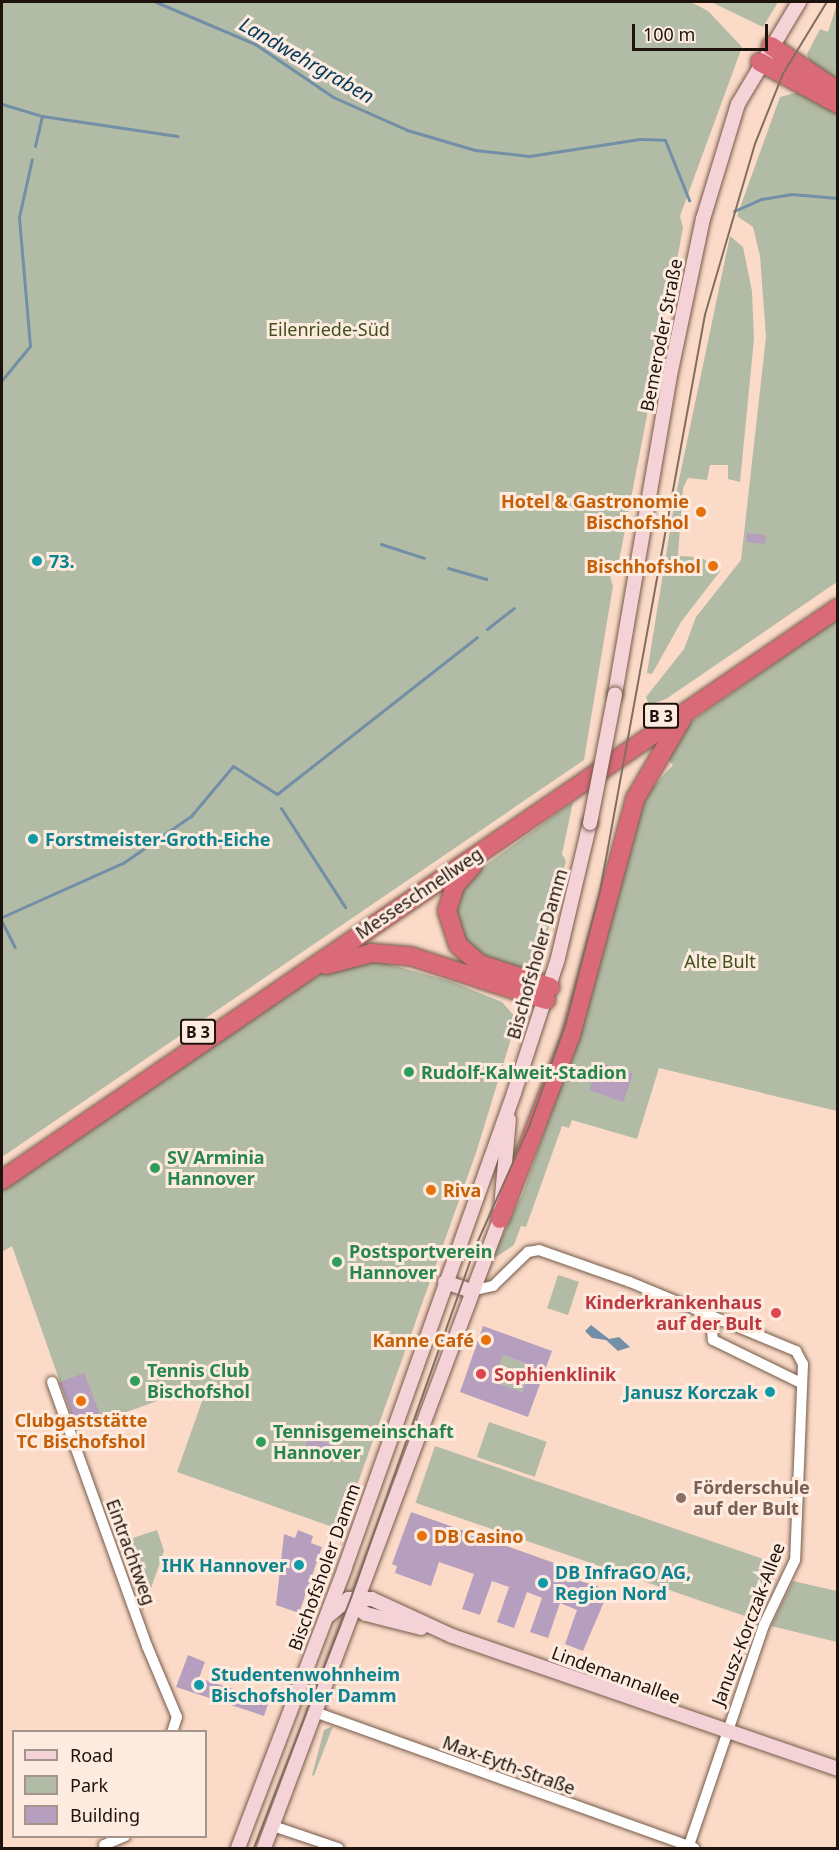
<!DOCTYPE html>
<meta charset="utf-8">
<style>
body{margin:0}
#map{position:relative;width:839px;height:1850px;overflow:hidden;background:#fbdbc8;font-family:"Noto Sans",sans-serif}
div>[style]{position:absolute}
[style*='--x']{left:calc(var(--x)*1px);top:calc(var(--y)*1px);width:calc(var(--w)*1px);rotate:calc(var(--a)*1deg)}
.green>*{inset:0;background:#b2bba5;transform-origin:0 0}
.water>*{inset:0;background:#728fa7}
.stream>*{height:3px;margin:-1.5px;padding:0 1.5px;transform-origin:1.5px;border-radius:1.5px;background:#728fa7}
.building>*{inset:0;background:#b69fbe;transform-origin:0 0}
.roads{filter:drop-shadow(0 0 2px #755a49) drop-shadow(0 0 2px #755a49)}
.street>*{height:10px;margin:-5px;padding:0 5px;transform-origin:5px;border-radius:5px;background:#fff}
.secondary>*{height:14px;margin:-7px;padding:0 7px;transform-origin:7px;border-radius:7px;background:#f4d2d7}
.highway>*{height:18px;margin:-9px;padding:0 9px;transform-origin:9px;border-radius:9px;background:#db6a79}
.tram>*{height:1.5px;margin:-0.75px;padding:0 0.75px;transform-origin:0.75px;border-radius:0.75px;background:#826e61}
.bridges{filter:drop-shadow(0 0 2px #755a49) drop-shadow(0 0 2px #755a49)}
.secondary-bridge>*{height:14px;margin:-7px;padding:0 7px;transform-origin:7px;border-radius:7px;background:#f4d2d7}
.dots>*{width:16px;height:16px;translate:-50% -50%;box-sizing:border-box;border:3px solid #feebdf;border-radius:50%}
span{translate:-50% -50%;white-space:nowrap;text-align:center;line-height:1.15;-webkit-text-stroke:6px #feebdf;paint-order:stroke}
.shield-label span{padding:2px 4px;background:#feebdf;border:2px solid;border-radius:4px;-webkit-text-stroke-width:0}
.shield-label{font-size:16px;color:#1d130c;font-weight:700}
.park-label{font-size:18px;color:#3e4f1a}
.street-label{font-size:18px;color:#1d130c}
.food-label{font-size:18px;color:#c56008;font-weight:700}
.right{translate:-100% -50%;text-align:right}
.left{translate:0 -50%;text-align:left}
.culture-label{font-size:18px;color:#0d838f;font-weight:700}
.leisure-label{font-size:18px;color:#27864d;font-weight:700}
.health-label{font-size:18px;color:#be3a42;font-weight:700}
.education-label{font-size:18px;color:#785e54;font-weight:700}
.water-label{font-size:20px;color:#063b5e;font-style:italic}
.frame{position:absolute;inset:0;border:3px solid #1d130c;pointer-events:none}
.legend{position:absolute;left:12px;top:1730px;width:195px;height:108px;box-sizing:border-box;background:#feebdf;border:2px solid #a4958b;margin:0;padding:8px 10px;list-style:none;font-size:18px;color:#1d130c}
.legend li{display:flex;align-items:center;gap:12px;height:30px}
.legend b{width:30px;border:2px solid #a4958b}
.scale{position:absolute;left:632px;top:24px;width:136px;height:27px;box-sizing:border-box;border:3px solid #1d130c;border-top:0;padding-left:8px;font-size:18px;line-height:21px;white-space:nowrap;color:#1d130c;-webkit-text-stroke:4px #feebdf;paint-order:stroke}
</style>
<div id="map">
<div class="green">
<div style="clip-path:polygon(2px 2px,691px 2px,708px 11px,742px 47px,680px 216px,683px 228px,619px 561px,609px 562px,608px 569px,613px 586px,584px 760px,2px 1157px)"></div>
<div style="clip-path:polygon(711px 2px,778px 2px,763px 27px)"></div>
<div style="clip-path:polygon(837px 4px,837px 82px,810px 62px,807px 54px,820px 29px,828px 32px)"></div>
<div style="clip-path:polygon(799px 92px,837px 112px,837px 582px,666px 699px,649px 705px,646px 697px,684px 649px,696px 617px,741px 560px,766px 337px,760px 256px,753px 227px,737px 216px,780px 97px)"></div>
<div style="clip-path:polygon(730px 236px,743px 247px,752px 291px,754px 339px,740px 482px,728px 479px,728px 465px,710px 465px,707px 480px,688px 478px,683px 488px,678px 556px,700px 557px,721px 570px,681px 622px,652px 674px,647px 673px,675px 499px)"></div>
<div style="clip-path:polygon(837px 619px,837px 1111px,659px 1068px,637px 1139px,572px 1120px,569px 1128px,562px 1126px,526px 1227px,521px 1226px,514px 1245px,490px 1261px,523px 1193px,578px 1034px,641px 800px,673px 765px,664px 755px,691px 722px)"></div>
<div style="clip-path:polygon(573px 802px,562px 854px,566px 861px,543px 951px,530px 971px,474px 954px,455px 933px,455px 902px,465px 880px)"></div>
<div style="clip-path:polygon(377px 961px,450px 981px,502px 1002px,517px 1019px,476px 1153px,341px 1530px,177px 1472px,207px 1387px,201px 1385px,77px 1430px,12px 1246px,2px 1252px,2px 1187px,321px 973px)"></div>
<div style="left:558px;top:1275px;width:22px;height:35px;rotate:18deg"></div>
<div style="left:503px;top:1355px;width:31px;height:29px;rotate:21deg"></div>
<div style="left:489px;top:1422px;width:61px;height:37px;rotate:19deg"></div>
<div style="left:435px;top:1446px;width:362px;height:60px;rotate:19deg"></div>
<div style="clip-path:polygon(157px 1530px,164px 1551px,143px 1611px,118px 1543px)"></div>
<div style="clip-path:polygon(793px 1581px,837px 1591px,837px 1642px,771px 1626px)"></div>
<div style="clip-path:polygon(333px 1726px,314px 1776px,312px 1775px,324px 1730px)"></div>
</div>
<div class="water">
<div style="clip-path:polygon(591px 1325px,609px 1339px,619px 1337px,630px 1347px,618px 1351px,606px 1340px,592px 1338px,585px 1331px)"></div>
</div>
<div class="stream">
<div style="--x:156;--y:2;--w:108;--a:23"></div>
<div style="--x:255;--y:44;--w:94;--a:34.2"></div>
<div style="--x:333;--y:97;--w:81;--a:24"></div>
<div style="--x:407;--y:130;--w:71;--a:16.4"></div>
<div style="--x:475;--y:150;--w:54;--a:6.3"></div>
<div style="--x:529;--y:156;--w:112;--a:-8.7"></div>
<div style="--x:640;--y:139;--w:25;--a:2"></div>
<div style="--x:665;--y:140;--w:65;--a:68.2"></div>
<div style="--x:2;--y:104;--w:42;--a:16.7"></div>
<div style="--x:42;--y:116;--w:137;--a:8.4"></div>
<div style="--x:35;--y:146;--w:31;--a:-77"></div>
<div style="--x:734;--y:211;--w:30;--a:-24"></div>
<div style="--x:761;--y:199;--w:30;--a:-9"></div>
<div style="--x:791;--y:194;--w:47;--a:4.9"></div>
<div style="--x:2;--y:380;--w:44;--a:-50.5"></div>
<div style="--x:30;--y:346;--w:129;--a:-94.9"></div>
<div style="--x:19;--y:217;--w:59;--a:-77.4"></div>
<div style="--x:381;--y:544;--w:45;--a:18"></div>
<div style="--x:448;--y:568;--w:40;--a:16"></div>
<div style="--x:487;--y:629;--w:34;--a:-38"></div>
<div style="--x:281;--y:808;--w:118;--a:57.1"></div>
<div style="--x:2;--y:917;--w:133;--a:-24.1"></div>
<div style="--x:123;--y:863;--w:83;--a:-34.7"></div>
<div style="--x:191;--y:816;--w:65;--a:-50"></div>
<div style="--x:233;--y:766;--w:52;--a:32.5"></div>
<div style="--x:277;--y:794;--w:254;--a:-38.1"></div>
<div style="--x:2;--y:922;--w:28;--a:63"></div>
</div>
<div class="building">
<div style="left:747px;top:533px;width:19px;height:9px;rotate:6deg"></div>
<div style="left:599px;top:1062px;width:36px;height:30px;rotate:19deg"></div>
<div style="clip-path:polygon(evenodd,483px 1326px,552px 1351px,528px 1417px,460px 1392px,483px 1326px,503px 1355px,532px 1366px,522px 1392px,493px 1382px,503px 1355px)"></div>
<div style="left:84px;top:1373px;width:50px;height:26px;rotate:69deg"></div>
<div style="clip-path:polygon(309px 1437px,354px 1453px,351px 1462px,313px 1449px,308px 1462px,301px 1459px)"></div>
<div style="clip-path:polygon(411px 1512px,574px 1570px,571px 1578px,609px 1590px,583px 1651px,565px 1644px,577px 1610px,560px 1603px,548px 1638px,530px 1632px,542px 1598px,527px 1592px,514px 1628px,497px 1622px,509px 1587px,492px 1581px,480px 1615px,462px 1609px,474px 1574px,439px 1562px,431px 1586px,395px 1573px,397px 1566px,392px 1564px)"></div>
<div style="clip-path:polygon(298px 1530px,313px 1536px,311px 1543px,322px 1547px,299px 1613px,276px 1605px,284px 1534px,295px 1538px)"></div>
<div style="clip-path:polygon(188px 1655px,205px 1662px,199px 1678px,258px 1697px,260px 1691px,271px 1695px,264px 1716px,176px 1687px)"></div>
</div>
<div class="roads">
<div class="street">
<div style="--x:471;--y:1291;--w:23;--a:-13"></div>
<div style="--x:493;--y:1286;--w:49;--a:-44.2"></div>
<div style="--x:528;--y:1252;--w:11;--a:-10"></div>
<div style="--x:539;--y:1250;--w:96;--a:19.4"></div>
<div style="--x:630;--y:1282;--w:180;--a:22.6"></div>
<div style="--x:796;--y:1351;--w:15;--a:62"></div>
<div style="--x:803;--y:1364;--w:196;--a:92.3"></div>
<div style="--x:795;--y:1560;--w:72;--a:115.5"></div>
<div style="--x:764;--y:1625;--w:236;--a:108.8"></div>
<div style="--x:711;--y:1318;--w:22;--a:85"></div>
<div style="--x:713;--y:1340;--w:98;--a:26"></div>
<div style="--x:52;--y:1382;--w:281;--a:70.2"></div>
<div style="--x:147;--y:1646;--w:77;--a:67.1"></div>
<div style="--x:177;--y:1717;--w:16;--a:108"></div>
<div style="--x:312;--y:1711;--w:406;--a:19.7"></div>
<div style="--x:273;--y:1826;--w:69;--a:18.7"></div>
<div style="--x:104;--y:1845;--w:23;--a:-23"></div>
</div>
<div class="secondary">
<div style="--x:615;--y:694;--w:319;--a:-80.2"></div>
<div style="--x:669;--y:380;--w:165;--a:-78.1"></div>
<div style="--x:703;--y:219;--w:120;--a:-73.1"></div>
<div style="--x:738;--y:104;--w:119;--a:-59.1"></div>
<div style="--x:445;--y:1282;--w:28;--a:19"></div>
<div style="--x:352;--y:1604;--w:17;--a:36"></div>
<div style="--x:366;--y:1614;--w:57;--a:14.3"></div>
<div style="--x:328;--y:1616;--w:26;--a:-40"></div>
<div style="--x:348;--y:1599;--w:24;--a:0"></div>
<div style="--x:372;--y:1599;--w:88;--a:24.8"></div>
<div style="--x:452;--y:1636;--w:408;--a:19"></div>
<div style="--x:238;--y:1848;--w:298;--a:-69.1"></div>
<div style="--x:344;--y:1570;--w:506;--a:-70.38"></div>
<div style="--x:514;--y:1093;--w:142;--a:-71.9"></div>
<div style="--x:558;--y:958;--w:139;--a:-76.7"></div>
<div style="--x:264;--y:1848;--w:672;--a:-69.43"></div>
<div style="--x:500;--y:1219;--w:100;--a:-84.9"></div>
</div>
<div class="highway">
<div style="--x:771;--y:46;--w:81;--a:33.9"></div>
<div style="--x:760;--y:62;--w:89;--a:28.3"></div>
<div style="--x:473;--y:865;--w:28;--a:131"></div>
<div style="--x:455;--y:886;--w:26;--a:108"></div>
<div style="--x:447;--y:911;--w:36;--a:72"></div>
<div style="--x:458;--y:945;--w:29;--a:41"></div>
<div style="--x:480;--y:964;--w:74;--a:18.2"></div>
<div style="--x:326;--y:965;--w:48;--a:-14.6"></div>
<div style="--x:372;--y:953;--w:38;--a:5"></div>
<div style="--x:410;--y:956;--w:143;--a:17.9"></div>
<div style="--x:2;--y:1180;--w:1013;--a:-34.38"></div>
<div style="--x:500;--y:1219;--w:197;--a:-68.9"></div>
<div style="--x:571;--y:1035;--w:245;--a:-74.8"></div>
<div style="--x:635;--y:799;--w:93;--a:-59.6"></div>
</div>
</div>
<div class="tram">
<div style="--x:254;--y:1848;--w:268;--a:-68.8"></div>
<div style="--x:351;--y:1598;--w:369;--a:-70.5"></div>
<div style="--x:474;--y:1250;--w:135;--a:-65.9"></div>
<div style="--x:529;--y:1127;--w:110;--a:-70.4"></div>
<div style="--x:566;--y:1023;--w:135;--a:-75.5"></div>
<div style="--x:600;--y:892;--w:586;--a:-79.69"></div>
<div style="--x:705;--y:315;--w:178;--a:-73.7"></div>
<div style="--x:755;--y:144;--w:75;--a:-68.2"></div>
<div style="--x:783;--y:74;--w:84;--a:-58.6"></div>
</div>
<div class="bridges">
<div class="secondary-bridge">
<div style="--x:590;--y:823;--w:131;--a:-79"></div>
</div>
</div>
<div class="dots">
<div style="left:701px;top:512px;background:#e8710a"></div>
<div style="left:37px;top:561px;background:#0f9aa8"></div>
<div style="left:713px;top:566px;background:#e8710a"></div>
<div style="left:33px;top:839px;background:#0f9aa8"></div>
<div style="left:409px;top:1072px;background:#2e9e5b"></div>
<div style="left:155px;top:1168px;background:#2e9e5b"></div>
<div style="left:431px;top:1190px;background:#e8710a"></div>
<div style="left:337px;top:1262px;background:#2e9e5b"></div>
<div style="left:776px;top:1313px;background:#e0444e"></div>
<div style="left:486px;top:1340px;background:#e8710a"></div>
<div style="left:481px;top:1374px;background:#e0444e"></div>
<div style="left:135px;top:1381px;background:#2e9e5b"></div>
<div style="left:770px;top:1392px;background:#0f9aa8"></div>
<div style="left:81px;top:1401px;background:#e8710a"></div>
<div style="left:261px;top:1442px;background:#2e9e5b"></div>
<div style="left:681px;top:1498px;background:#8d6e63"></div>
<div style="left:422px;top:1536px;background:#e8710a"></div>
<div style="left:299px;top:1565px;background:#0f9aa8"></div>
<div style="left:543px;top:1583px;background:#0f9aa8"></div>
<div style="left:199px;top:1685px;background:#0f9aa8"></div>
</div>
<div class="shield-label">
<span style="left:661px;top:716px">B 3</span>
<span style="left:198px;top:1032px">B 3</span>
</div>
<div class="park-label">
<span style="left:329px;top:329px">Eilenriede-Süd</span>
<span style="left:720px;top:961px">Alte Bult</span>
</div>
<div class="street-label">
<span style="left:661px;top:335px;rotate:-79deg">Bemeroder Straße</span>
<span style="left:419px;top:893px;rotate:-34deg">Messeschnellweg</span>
<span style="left:537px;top:954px;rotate:-74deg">Bischofsholer Damm</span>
<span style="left:131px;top:1552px;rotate:70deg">Eintrachtweg</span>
<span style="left:324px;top:1567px;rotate:-70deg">Bischofsholer Damm</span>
<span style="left:748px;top:1624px;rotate:-69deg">Janusz-Korczak-Allee</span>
<span style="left:616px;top:1675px;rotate:20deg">Lindemannallee</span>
<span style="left:509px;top:1765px;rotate:20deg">Max-Eyth-Straße</span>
</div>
<div class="food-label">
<span class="right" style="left:689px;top:512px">Hotel &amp; Gastronomie<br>Bischofshol</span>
<span class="right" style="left:701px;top:566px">Bischhofshol</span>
<span class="left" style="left:443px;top:1190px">Riva</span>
<span class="right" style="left:474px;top:1340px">Kanne Café</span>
<span style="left:81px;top:1431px">Clubgaststätte<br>TC Bischofshol</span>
<span class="left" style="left:434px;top:1536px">DB Casino</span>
</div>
<div class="culture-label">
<span class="left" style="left:49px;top:561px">73.</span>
<span class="left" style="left:45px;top:839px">Forstmeister-Groth-Eiche</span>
<span class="right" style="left:758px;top:1392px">Janusz Korczak</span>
<span class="right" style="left:287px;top:1565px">IHK Hannover</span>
<span class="left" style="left:555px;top:1583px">DB InfraGO AG,<br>Region Nord</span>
<span class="left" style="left:211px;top:1685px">Studentenwohnheim<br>Bischofsholer Damm</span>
</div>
<div class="leisure-label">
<span class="left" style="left:421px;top:1072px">Rudolf-Kalweit-Stadion</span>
<span class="left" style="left:167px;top:1168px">SV Arminia<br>Hannover</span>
<span class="left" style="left:349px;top:1262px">Postsportverein<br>Hannover</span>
<span class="left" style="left:147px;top:1381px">Tennis Club<br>Bischofshol</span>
<span class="left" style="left:273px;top:1442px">Tennisgemeinschaft<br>Hannover</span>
</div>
<div class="health-label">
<span class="right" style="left:762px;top:1313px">Kinderkrankenhaus<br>auf der Bult</span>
<span class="left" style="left:494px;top:1374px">Sophienklinik</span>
</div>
<div class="education-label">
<span class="left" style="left:693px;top:1498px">Förderschule<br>auf der Bult</span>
</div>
<div class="water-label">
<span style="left:307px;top:60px;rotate:30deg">Landwehrgraben</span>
</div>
<div class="frame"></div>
<ul class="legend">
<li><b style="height:8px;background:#f4d2d7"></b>Road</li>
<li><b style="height:16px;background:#b2bba5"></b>Park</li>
<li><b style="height:16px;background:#b69fbe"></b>Building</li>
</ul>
<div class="scale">100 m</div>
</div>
